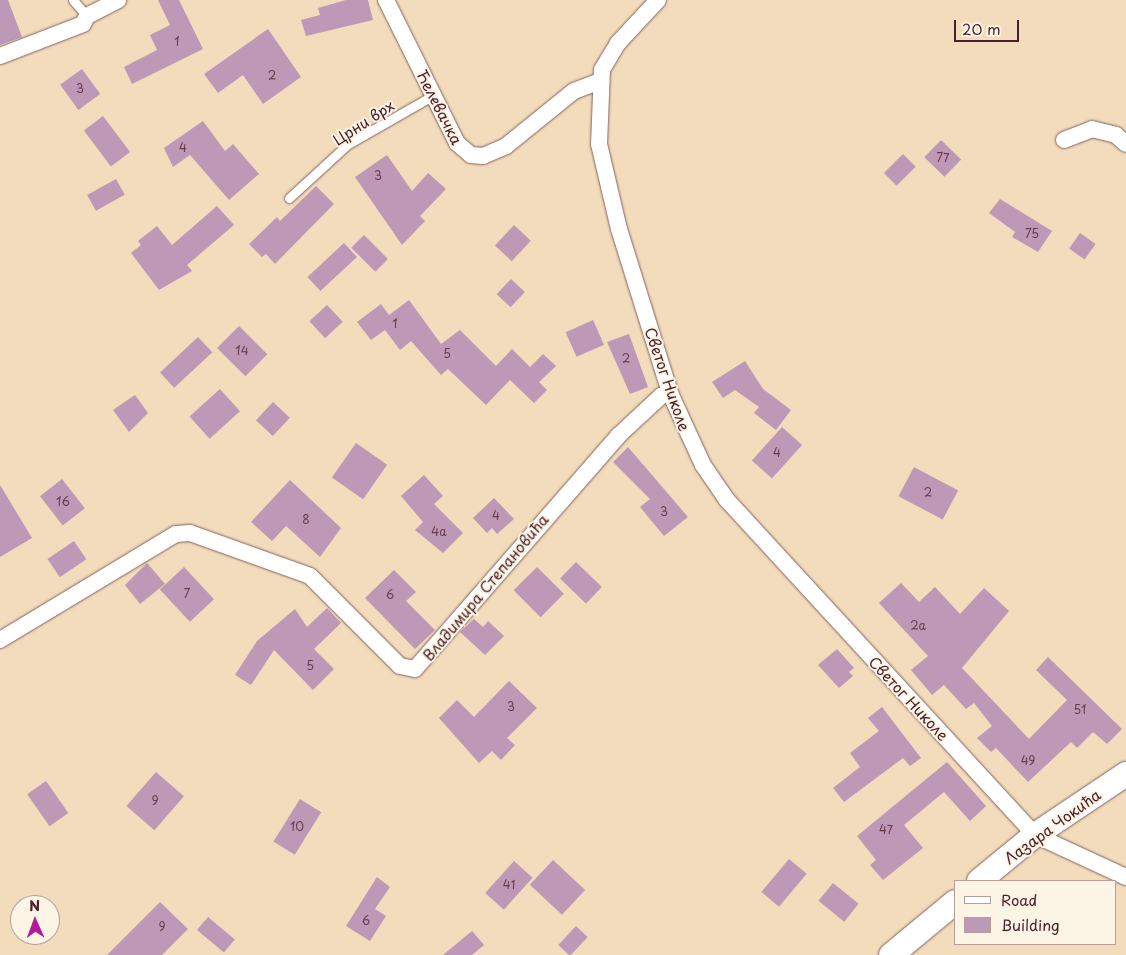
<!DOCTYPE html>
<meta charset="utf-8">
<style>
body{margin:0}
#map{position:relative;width:1126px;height:955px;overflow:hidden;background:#f2dcbc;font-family:"Playpen Sans",sans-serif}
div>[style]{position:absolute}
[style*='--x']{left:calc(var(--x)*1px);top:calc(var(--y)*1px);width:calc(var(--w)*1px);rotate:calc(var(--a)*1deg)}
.building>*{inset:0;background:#bd98b7;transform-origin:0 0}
.roads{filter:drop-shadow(0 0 1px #85615e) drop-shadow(0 0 1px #85615e)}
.lane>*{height:9px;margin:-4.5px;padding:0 4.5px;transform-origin:4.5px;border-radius:4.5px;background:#fff}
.street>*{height:16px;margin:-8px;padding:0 8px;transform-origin:8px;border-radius:8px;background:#fff}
.secondary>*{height:24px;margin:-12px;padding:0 12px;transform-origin:12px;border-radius:12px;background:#fff}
span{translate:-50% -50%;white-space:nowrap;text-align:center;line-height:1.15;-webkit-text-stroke:4px #fcf5e5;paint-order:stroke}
.number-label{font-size:12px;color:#673d4e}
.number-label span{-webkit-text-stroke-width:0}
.street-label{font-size:15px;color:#4a1f2b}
.legend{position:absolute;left:954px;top:880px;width:162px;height:65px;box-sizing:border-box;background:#fcf5e5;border:1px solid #b59f9b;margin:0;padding:6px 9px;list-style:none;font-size:15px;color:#4a1f2b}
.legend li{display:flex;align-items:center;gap:10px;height:25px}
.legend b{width:25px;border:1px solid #b59f9b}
.north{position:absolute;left:10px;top:895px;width:50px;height:50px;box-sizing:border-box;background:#fcf5e5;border:1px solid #b59f9b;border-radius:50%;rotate:358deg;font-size:14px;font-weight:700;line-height:20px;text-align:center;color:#4a1f2b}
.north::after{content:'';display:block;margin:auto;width:18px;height:22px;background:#b5179e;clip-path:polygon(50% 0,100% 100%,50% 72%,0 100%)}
.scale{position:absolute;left:954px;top:20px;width:65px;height:22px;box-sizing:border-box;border:2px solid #4a1f2b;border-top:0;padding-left:6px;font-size:15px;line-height:18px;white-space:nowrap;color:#4a1f2b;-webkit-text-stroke:4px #fcf5e5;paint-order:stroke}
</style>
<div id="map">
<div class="building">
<div style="clip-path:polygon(0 0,8px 0,22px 37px,0 45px)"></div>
<div style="clip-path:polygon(158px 0,179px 0,203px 49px,132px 84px,124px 67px,157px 50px,150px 35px,170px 25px)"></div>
<div style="clip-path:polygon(346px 0,368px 0,373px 20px,306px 36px,301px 20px,320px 15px,318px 8px)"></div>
<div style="clip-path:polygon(268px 29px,301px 77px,263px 104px,243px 75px,218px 93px,204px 74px)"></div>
<div style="left:82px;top:69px;width:31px;height:27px;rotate:54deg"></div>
<div style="left:103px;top:116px;width:45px;height:24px;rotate:53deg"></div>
<div style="clip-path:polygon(203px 121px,225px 151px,233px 144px,259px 174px,229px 200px,190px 155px,173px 167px,164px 148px)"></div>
<div style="left:941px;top:140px;width:28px;height:24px;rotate:44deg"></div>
<div style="left:903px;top:154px;width:18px;height:27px;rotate:45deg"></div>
<div style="clip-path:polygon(387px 155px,412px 191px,428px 173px,446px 189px,420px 216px,425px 221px,402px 245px,355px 177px)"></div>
<div style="left:116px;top:179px;width:18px;height:33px;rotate:61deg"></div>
<div style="clip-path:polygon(316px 186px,334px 204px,275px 264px,266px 254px,262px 257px,249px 244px,277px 217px,280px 221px)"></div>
<div style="clip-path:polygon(1000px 199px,1052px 231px,1038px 252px,1012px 237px,1015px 232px,989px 213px)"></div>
<div style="clip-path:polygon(217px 206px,234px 225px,187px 265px,192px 271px,159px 290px,131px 253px,141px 245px,138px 241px,157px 226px,172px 245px)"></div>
<div style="left:514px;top:225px;width:23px;height:28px;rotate:43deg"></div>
<div style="left:1080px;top:233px;width:19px;height:19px;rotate:35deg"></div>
<div style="left:364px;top:235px;width:34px;height:18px;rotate:45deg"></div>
<div style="left:344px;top:243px;width:19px;height:50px;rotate:47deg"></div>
<div style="left:511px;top:279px;width:19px;height:21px;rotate:43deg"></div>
<div style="clip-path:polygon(409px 300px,441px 344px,460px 330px,496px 366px,512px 349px,530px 367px,543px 354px,556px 366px,539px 382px,547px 390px,534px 403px,510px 380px,486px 405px,448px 369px,441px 375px,411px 341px,400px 350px,385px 330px,371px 340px,357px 322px,381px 304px,389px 315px)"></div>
<div style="left:327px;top:305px;width:23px;height:24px;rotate:47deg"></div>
<div style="left:593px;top:320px;width:27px;height:30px;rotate:66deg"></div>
<div style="left:239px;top:326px;width:40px;height:31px;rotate:45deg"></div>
<div style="clip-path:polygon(629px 334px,648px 387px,630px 394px,607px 342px)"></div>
<div style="left:198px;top:337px;width:21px;height:52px;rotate:47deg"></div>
<div style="clip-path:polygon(745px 361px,763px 389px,791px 410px,776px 430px,754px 413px,759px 407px,735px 390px,723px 398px,712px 382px)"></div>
<div style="left:220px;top:389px;width:30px;height:41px;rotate:48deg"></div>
<div style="clip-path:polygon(135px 395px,148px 413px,129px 432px,113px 410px)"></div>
<div style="left:273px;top:402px;width:23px;height:25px;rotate:43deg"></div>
<div style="left:782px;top:427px;width:27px;height:45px;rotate:42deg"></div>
<div style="left:356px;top:443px;width:38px;height:42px;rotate:35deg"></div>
<div style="clip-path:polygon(628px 447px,688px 517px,664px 536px,640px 507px,650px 499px,613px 462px)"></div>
<div style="left:914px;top:467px;width:50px;height:33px;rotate:28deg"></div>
<div style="clip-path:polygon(424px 475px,443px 496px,434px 504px,463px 533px,443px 553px,415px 530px,423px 522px,401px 496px)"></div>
<div style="left:62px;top:479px;width:37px;height:28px;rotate:52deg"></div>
<div style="clip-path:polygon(290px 480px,341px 528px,320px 557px,286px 526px,272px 541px,251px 522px)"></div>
<div style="clip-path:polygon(0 485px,32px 538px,0 557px)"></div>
<div style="clip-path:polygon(494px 498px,514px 519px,497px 534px,492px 528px,487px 533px,473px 518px)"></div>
<div style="left:74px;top:541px;width:22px;height:32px;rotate:56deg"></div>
<div style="left:576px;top:562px;width:36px;height:23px;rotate:44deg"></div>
<div style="clip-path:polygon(147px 563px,165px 584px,140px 604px,125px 585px)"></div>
<div style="left:184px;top:567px;width:44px;height:33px;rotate:47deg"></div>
<div style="left:537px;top:567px;width:38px;height:33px;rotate:45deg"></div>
<div style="clip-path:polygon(394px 570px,416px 592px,406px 601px,435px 630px,415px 649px,365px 598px)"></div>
<div style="clip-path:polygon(901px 583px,919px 602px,935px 587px,960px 614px,984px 588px,1009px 611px,962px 668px,1029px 739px,1067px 700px,1036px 670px,1048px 657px,1122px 729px,1107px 744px,1093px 732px,1077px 748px,1071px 742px,1028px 782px,996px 748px,991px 752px,977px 738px,992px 726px,974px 703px,966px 709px,944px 685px,932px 695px,911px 670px,928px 656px,879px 603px)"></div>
<div style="clip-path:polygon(327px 608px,341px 623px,314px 649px,334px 669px,313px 690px,274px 650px,251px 685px,235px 675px,257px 641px,295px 609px,307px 627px)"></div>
<div style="clip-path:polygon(474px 619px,483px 627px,488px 621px,504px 636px,485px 655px,460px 632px)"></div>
<div style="clip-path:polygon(837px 649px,854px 668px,849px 672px,853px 676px,839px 688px,818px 665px)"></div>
<div style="clip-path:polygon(509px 681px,537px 708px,507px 738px,515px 745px,501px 760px,492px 751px,479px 763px,439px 718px,457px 700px,474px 717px)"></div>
<div style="clip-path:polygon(882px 707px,921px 758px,910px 766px,903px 758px,844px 802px,833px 788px,860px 767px,850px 753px,879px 731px,868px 718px)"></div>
<div style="clip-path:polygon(947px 762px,986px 806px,970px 821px,944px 792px,904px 825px,923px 848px,883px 880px,870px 865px,876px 860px,857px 836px)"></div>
<div style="left:156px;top:772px;width:37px;height:45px;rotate:41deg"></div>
<div style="left:46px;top:781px;width:39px;height:23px;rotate:55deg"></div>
<div style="left:300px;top:799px;width:25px;height:50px;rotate:32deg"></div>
<div style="left:789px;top:859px;width:23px;height:43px;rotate:40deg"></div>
<div style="left:553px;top:860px;width:44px;height:34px;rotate:43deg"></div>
<div style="left:514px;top:861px;width:25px;height:43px;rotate:42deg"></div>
<div style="clip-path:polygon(377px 877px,390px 887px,375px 909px,386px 916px,370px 941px,346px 926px)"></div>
<div style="left:833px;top:883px;width:33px;height:23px;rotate:39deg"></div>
<div style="clip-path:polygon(160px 902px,188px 929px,162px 955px,107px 955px)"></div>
<div style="left:208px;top:917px;width:35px;height:17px;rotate:40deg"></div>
<div style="left:576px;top:926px;width:16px;height:26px;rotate:43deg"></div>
<div style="clip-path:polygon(472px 931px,484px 945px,472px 955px,443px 955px)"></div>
</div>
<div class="roads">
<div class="lane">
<div style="--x:73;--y:0;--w:21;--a:49"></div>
<div style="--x:289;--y:198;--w:80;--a:-42.5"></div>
<div style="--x:348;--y:144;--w:99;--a:-29.7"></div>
</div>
<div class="street">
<div style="--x:386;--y:0;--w:160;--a:63.6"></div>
<div style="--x:457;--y:143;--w:18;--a:41"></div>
<div style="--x:471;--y:155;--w:12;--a:5"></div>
<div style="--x:483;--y:156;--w:25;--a:-23"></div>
<div style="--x:506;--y:146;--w:87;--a:-39"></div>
<div style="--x:574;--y:91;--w:26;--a:-21"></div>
<div style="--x:658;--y:0;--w:59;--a:132.9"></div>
<div style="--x:618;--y:43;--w:31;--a:121"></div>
<div style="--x:602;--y:70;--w:74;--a:92.3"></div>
<div style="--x:599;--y:144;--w:87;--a:76.8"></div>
<div style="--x:619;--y:229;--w:172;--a:72.7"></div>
<div style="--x:670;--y:393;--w:79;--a:65.4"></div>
<div style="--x:703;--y:465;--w:42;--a:55.6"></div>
<div style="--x:727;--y:500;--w:455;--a:47.4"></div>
<div style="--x:1035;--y:835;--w:100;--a:24.8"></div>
<div style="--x:0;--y:56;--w:89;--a:-21.1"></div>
<div style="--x:83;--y:24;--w:9;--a:-63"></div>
<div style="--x:87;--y:16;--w:35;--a:-27"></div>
<div style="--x:1064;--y:140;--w:30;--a:-21"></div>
<div style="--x:1092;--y:129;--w:25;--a:14"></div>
<div style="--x:1116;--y:135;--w:13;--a:42"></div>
<div style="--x:0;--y:640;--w:205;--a:-31.1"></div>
<div style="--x:176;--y:534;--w:14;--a:-4"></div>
<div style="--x:190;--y:533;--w:127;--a:19.7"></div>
<div style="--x:310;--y:576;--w:127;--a:45"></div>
<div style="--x:400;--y:666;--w:15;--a:11"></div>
<div style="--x:415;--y:669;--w:309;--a:-48.9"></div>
<div style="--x:618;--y:436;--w:59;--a:-42.9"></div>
<div style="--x:661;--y:396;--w:9;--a:-18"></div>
</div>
<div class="secondary">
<div style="--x:979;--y:881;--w:72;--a:-39.4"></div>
<div style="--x:1035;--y:835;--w:110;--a:-33.8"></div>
<div style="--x:891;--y:955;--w:83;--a:-39.6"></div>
</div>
</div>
<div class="number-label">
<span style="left:177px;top:42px">1</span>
<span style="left:272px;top:76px">2</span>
<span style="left:80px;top:89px">3</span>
<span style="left:183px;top:148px">4</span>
<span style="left:943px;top:158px">77</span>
<span style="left:378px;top:176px">3</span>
<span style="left:1032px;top:234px">75</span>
<span style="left:395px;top:324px">1</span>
<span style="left:242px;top:351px">14</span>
<span style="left:447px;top:354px">5</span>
<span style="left:626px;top:359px">2</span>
<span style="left:777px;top:453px">4</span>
<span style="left:928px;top:493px">2</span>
<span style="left:63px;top:502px">16</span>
<span style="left:664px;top:512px">3</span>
<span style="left:496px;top:516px">4</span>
<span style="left:306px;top:520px">8</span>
<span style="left:439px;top:532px">4a</span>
<span style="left:187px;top:594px">7</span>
<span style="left:390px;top:595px">6</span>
<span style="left:918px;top:626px">2a</span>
<span style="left:310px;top:666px">5</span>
<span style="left:511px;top:707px">3</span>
<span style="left:1080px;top:710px">51</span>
<span style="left:1028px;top:761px">49</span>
<span style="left:155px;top:801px">9</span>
<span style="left:297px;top:827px">10</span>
<span style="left:886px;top:830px">47</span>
<span style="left:509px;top:885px">41</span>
<span style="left:366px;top:921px">6</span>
<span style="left:162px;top:927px">9</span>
</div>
<div class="street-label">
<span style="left:440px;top:107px;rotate:63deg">Ћелевачка</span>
<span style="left:363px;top:122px;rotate:-33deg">Црни врх</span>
<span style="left:668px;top:379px;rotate:71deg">Светог Николе</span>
<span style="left:485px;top:587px;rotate:-50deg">Владимира Степановића</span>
<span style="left:909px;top:698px;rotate:47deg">Светог Николе</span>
<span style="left:1052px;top:826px;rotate:-36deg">Лазара Чокића</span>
</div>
<ul class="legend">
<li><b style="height:6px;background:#fff"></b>Road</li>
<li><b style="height:14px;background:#bd98b7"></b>Building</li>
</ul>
<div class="north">N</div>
<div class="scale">20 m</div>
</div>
